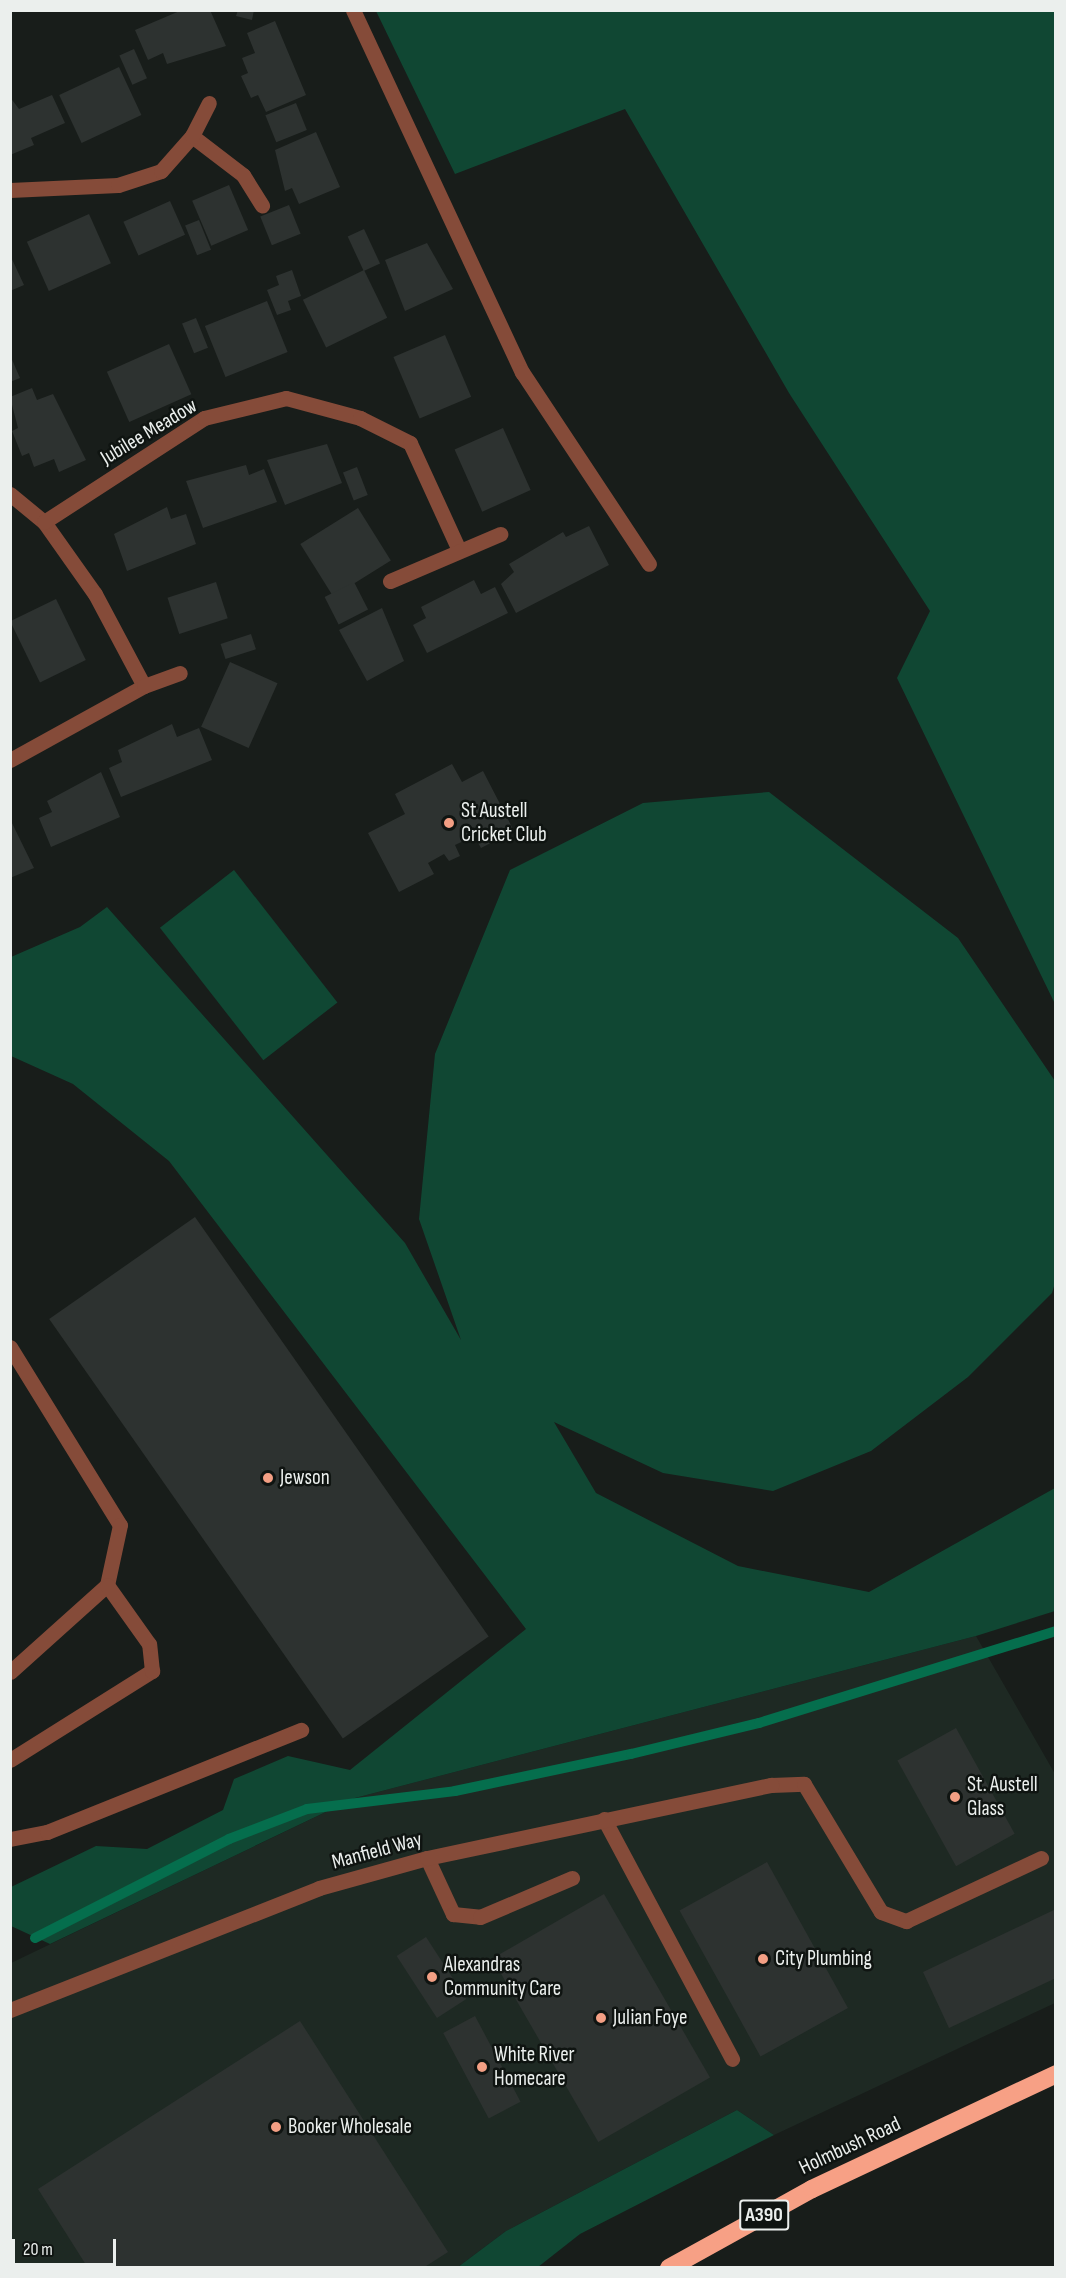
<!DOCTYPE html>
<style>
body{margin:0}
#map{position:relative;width:1066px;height:2278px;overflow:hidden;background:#181d1a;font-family:"Sofia Sans Condensed",sans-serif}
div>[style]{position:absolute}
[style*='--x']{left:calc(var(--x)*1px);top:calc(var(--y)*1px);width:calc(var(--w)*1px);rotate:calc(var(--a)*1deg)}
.built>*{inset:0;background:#1e2923}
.green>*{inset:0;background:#104733;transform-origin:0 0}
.stream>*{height:10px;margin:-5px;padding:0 5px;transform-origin:5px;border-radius:5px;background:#056e4d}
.building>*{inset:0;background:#2d3230;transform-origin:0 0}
.lane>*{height:15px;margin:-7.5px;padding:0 7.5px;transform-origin:7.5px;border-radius:7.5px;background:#854b39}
.street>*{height:15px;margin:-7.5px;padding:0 7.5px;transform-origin:7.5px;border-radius:7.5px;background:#854b39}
.highway>*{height:18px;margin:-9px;padding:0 9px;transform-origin:9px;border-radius:9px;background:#f7a085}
.dots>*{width:16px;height:16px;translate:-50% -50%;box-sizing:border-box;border:3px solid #0f1411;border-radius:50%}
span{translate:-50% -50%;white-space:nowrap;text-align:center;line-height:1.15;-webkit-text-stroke:5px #0f1411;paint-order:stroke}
.shield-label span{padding:2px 4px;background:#0f1411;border:2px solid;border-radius:4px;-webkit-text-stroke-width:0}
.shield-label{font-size:20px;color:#ebefed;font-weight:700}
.street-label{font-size:21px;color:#ebefed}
.poi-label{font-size:21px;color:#ebefed}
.left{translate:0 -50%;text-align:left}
.frame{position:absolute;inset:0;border:12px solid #ebefed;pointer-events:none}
.scale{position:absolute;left:12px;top:2239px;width:104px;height:27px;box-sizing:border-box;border:3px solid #ebefed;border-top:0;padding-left:8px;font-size:18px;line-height:21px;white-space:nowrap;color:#ebefed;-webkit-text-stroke:4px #0f1411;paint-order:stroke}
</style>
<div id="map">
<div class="built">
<div style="clip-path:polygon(976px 1636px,1055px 1774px,1055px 2003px,774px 2135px,737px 2110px,506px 2231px,458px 2267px,11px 2268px,11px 1963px,355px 1798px)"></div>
</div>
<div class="green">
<div style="clip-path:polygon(376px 11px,1055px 11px,1055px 1004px,897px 678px,930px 611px,789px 393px,625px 109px,455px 174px)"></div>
<div style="clip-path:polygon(769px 792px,958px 938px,1055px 1081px,1055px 1283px,1052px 1293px,968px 1377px,871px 1451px,773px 1491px,663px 1473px,554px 1422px,596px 1493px,738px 1566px,869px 1592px,1055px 1488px,1055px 1611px,976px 1636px,355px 1798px,50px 1944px,11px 1926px,11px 1887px,96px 1846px,147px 1849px,223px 1810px,234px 1779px,288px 1756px,350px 1770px,526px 1629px,169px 1161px,73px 1084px,11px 1056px,11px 957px,80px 927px,107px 907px,405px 1243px,461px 1340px,419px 1219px,435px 1054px,510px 870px,643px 803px)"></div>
<div style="left:234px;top:870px;width:168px;height:94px;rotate:52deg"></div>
<div style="clip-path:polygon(737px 2110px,774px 2135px,580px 2234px,538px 2267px,458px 2267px,506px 2231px)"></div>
</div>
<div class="stream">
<div style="--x:35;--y:1938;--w:218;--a:-27"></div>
<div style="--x:229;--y:1839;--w:84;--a:-21"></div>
<div style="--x:307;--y:1809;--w:149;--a:-6.9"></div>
<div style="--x:455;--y:1791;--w:180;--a:-11.9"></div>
<div style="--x:631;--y:1754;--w:132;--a:-13.6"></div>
<div style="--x:759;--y:1723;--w:311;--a:-17.2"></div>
</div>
<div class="building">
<div style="clip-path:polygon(182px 10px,210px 10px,226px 46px,167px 64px,163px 53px,148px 60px,135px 30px)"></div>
<div style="clip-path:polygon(238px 10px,254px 10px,252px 20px,236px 16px)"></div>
<div style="clip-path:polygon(275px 21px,306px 95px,266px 112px,258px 95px,251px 98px,241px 76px,248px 73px,242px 58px,255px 53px,247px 33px)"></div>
<div style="left:134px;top:49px;width:32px;height:16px;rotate:66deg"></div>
<div style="left:119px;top:67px;width:53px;height:66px;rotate:65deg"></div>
<div style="clip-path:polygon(52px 95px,65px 123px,31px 138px,34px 145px,10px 155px,10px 97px,19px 109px)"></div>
<div style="left:296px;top:103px;width:29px;height:33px;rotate:68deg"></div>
<div style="clip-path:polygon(316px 132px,340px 187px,299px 204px,292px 188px,285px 191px,275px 150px)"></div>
<div style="left:229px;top:185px;width:49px;height:40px;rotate:67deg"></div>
<div style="left:170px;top:201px;width:37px;height:51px;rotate:66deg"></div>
<div style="left:289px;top:205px;width:31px;height:31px;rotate:68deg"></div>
<div style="left:89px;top:214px;width:54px;height:68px;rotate:66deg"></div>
<div style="left:199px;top:220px;width:32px;height:15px;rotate:68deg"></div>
<div style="left:364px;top:229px;width:38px;height:18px;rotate:65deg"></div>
<div style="clip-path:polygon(427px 243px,453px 289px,405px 311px,385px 260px)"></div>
<div style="clip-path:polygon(10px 255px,24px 285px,10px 291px)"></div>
<div style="clip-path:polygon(292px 270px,301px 296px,288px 301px,291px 310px,277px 315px,267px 290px,279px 285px,276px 276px)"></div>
<div style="left:364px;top:270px;width:53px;height:68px;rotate:64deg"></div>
<div style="left:267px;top:301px;width:55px;height:67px;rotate:68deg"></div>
<div style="left:196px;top:318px;width:32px;height:15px;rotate:68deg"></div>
<div style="left:445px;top:335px;width:67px;height:56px;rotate:67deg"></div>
<div style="left:169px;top:344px;width:55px;height:68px;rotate:66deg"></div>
<div style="clip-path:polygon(10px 355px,20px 378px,10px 382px)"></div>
<div style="clip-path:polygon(32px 388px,37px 400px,53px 394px,86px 460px,59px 472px,54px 459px,34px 467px,29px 453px,22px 456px,12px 431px,18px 428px,10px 397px)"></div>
<div style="left:503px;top:428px;width:68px;height:53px;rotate:66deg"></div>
<div style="clip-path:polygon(327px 444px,342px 483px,285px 505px,267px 460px)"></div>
<div style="clip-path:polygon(246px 465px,249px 475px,264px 469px,277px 502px,203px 528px,186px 481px)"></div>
<div style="left:357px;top:467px;width:30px;height:15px;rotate:69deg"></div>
<div style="clip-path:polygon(167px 507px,171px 519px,186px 514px,196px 544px,127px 571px,114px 534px)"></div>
<div style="left:358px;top:508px;width:62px;height:68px;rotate:58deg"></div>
<div style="clip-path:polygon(589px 526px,609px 565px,516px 613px,501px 584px,514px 572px,509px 564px,563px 532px,566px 537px)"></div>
<div style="clip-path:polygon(474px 580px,481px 594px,495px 587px,508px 613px,427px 653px,413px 625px,426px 618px,421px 607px)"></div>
<div style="left:216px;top:582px;width:38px;height:51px;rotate:72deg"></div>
<div style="left:354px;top:582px;width:31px;height:33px;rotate:63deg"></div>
<div style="left:56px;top:599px;width:68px;height:51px;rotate:64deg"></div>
<div style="clip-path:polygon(382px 608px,404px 661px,367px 681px,339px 630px)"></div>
<div style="left:251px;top:634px;width:16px;height:32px;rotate:72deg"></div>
<div style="left:230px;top:662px;width:52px;height:71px;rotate:24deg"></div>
<div style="clip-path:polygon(172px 724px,177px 737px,199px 728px,212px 760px,121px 797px,109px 768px,122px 762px,118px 750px)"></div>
<div style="clip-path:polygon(452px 764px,462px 782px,483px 771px,514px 831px,481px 848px,474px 836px,455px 845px,460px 856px,449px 861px,444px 854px,428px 863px,434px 874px,399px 892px,368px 833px,405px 814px,395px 794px)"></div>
<div style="clip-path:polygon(101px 772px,120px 817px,51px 847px,39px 818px,52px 812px,47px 801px)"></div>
<div style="clip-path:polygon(10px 819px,34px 868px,10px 878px)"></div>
<div style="left:195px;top:1217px;width:512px;height:178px;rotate:55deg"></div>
<div style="left:956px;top:1728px;width:121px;height:67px;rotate:61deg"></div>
<div style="left:767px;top:1862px;width:167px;height:100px;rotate:61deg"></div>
<div style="left:604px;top:1894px;width:212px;height:129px;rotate:60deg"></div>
<div style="clip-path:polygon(1056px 1909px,1056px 1978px,949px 2028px,923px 1972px)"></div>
<div style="left:426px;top:1937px;width:74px;height:35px;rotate:57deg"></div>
<div style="left:475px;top:2016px;width:97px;height:36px;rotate:62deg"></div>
<div style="clip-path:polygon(300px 2021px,448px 2252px,423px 2268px,88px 2268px,38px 2189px)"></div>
</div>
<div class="lane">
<div style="--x:353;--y:10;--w:400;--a:65"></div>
<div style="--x:522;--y:372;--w:230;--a:56.5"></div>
<div style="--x:10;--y:1347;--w:209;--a:58.3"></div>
<div style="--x:120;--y:1525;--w:61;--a:102.2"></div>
<div style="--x:107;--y:1585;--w:130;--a:138.1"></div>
<div style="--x:10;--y:1760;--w:168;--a:-32.1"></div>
<div style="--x:152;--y:1671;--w:27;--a:-96"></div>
<div style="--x:149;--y:1644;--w:72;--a:-125.4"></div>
<div style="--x:771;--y:1785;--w:33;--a:-2"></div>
<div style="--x:804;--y:1784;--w:149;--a:59"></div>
<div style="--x:881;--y:1912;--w:27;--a:20"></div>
<div style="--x:906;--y:1921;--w:149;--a:-25"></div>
<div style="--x:604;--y:1819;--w:272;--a:61.9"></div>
<div style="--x:10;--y:1839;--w:38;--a:-11"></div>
<div style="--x:47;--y:1832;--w:274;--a:-21.9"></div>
<div style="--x:427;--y:1858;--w:62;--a:65.1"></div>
<div style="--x:453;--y:1914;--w:27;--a:6"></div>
<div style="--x:480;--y:1917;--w:100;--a:-23"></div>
</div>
<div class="street">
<div style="--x:192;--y:136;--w:64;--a:37.4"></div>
<div style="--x:243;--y:175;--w:36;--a:58"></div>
<div style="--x:10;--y:190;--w:108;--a:-2.7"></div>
<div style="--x:118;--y:185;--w:45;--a:-18"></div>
<div style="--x:161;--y:171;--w:47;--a:-48.5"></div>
<div style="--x:192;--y:136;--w:37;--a:-63"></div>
<div style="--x:10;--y:494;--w:44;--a:39.5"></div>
<div style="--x:44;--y:522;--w:88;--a:54.7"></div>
<div style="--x:95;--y:594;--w:104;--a:62"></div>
<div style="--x:44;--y:522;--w:191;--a:-33"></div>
<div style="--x:204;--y:418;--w:84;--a:-13.7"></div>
<div style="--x:286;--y:398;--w:77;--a:15.1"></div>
<div style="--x:360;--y:418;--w:56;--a:26.6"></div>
<div style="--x:410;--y:443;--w:118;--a:65.4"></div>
<div style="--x:390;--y:581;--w:120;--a:-23.1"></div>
<div style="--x:10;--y:760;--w:153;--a:-28.9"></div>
<div style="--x:144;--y:686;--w:38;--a:-20"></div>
<div style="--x:10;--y:2010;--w:332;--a:-21.5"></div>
<div style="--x:319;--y:1888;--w:112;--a:-15.5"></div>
<div style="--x:427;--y:1858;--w:352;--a:-12"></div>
</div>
<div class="highway">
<div style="--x:669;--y:2268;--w:163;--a:-28.9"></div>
<div style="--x:812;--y:2189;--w:270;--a:-25.2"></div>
</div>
<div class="dots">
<div style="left:449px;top:823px;background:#f39f84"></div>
<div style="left:268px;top:1478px;background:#f39f84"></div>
<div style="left:955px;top:1797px;background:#f39f84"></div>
<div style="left:763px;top:1959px;background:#f39f84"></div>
<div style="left:432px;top:1977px;background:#f39f84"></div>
<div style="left:601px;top:2018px;background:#f39f84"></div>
<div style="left:482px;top:2067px;background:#f39f84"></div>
<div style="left:276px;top:2127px;background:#f39f84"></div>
</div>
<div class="shield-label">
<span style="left:764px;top:2215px">A390</span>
</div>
<div class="street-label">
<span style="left:149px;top:432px;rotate:-31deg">Jubilee Meadow</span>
<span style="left:377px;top:1851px;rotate:-15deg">Manfield Way</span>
<span style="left:850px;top:2146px;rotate:-25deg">Holmbush Road</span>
</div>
<div class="poi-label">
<span class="left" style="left:461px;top:823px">St Austell<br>Cricket Club</span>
<span class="left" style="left:280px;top:1478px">Jewson</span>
<span class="left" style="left:967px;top:1797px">St. Austell<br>Glass</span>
<span class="left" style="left:775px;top:1959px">City Plumbing</span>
<span class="left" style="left:444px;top:1977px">Alexandras<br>Community Care</span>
<span class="left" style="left:613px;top:2018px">Julian Foye</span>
<span class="left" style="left:494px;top:2067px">White River<br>Homecare</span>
<span class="left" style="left:288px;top:2127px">Booker Wholesale</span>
</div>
<div class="frame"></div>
<div class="scale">20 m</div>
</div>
